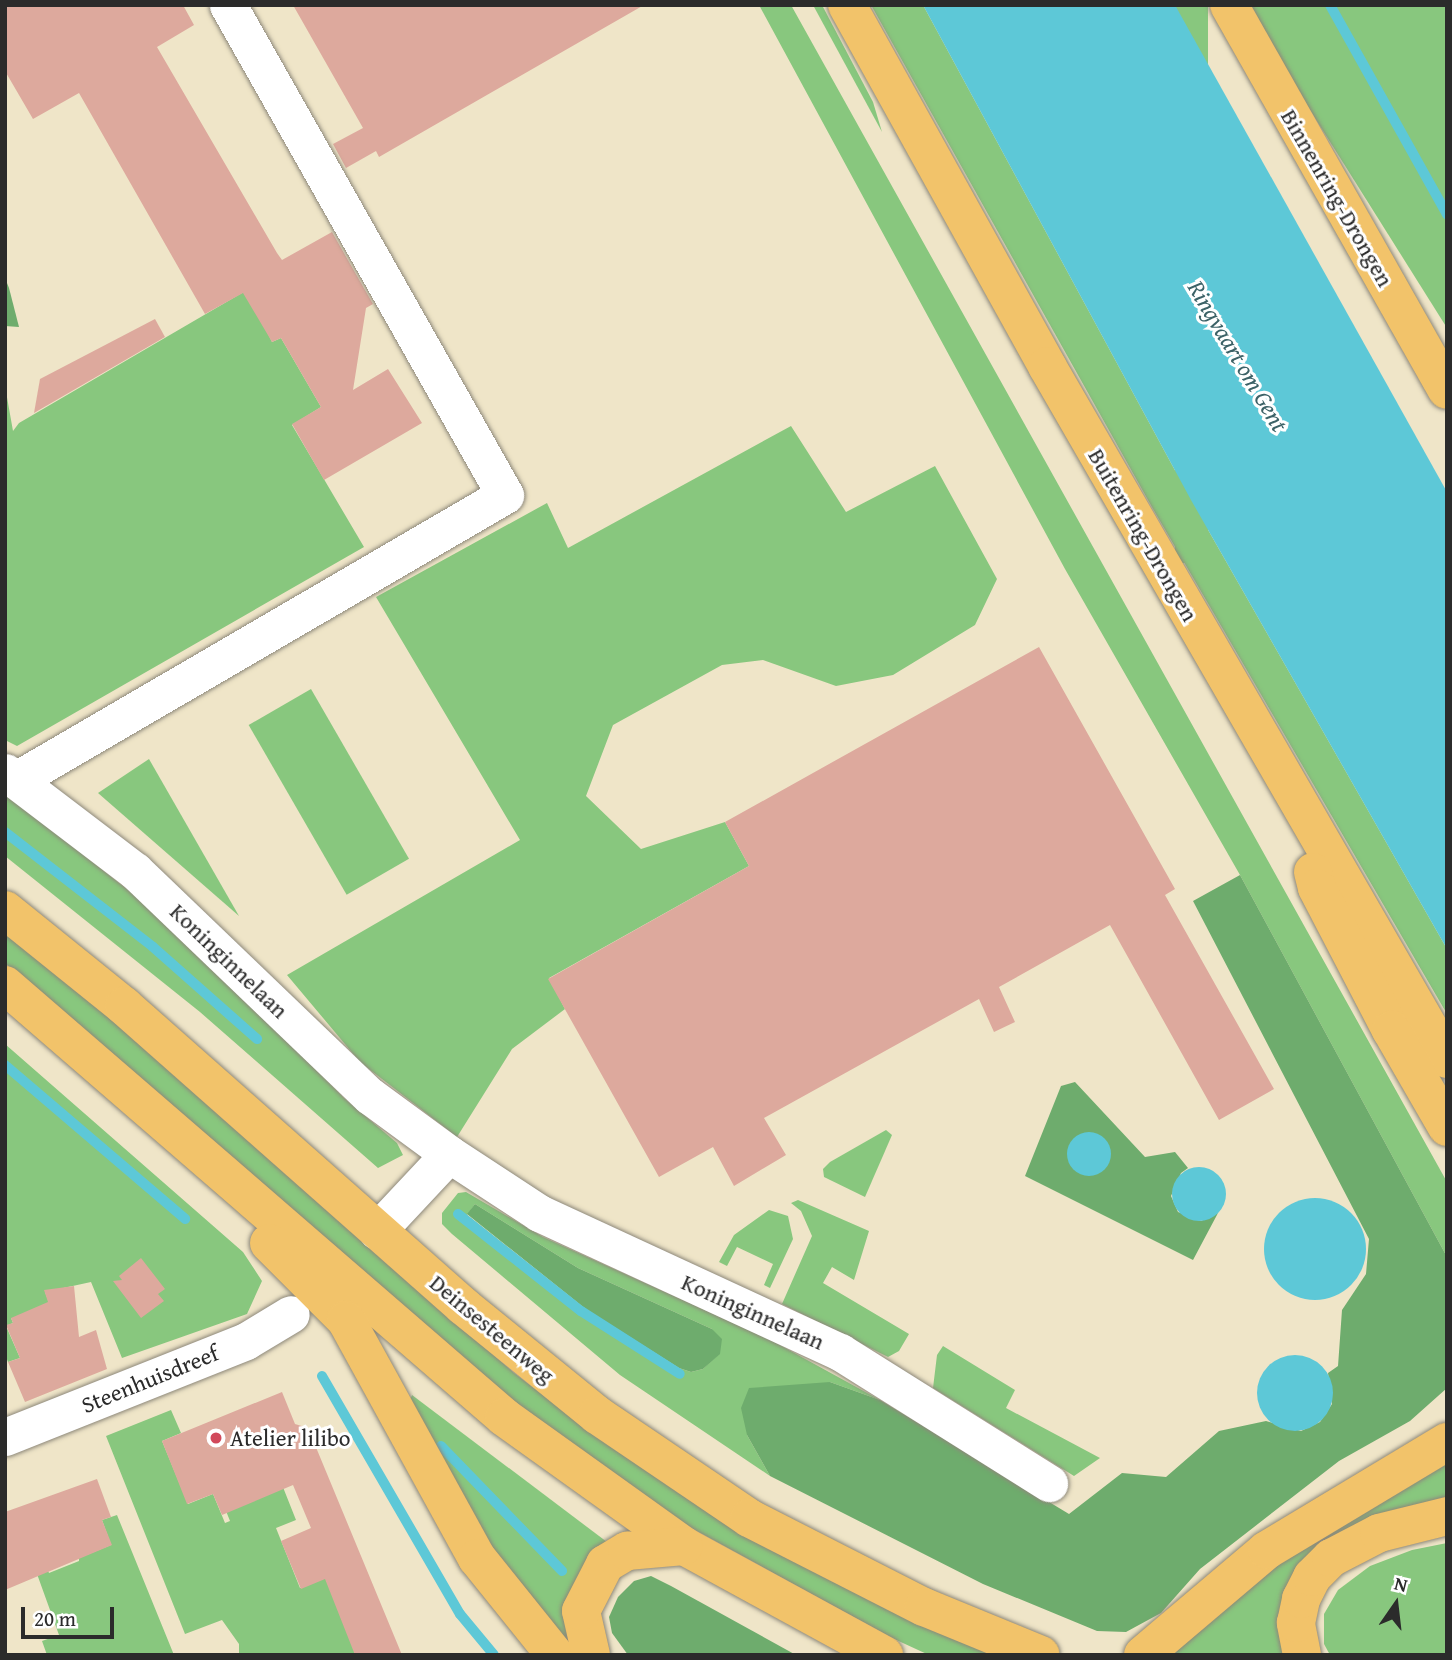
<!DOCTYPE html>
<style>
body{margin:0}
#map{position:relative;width:1452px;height:1660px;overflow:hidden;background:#efe5c8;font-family:"Gentium Book Plus",serif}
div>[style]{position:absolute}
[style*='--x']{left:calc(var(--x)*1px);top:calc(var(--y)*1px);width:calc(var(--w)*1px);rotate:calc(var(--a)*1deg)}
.green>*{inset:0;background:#88c77e;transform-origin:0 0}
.forest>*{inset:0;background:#6eac6d}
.water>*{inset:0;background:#5dc8d7}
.round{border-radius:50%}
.stream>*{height:10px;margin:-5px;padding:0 5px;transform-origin:5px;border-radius:5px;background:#5dc8d7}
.building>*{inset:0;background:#dda99d}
.roads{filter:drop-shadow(0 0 2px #8d887a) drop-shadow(0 0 2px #8d887a)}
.minor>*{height:37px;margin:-18.5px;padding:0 18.5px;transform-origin:18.5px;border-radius:18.5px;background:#fff}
.highway>*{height:38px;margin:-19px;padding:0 19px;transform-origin:19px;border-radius:19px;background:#f2c36a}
.dots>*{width:19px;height:19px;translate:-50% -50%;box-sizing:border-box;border:4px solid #fff;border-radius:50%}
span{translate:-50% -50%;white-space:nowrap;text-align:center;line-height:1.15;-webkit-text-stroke:6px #fff;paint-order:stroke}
.street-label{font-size:23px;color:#2b2b2b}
.poi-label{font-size:23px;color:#2b2b2b}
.left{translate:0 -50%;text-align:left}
.water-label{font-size:24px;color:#3c6267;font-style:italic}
.frame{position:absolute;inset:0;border:7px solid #2b2b2b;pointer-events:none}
.north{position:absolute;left:1361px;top:1569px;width:70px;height:70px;-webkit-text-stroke:5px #fff;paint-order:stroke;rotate:14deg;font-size:19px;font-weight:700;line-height:28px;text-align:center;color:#2b2b2b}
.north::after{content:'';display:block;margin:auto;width:24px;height:32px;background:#2b2b2b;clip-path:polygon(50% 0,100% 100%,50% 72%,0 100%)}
.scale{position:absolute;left:21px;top:1607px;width:93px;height:32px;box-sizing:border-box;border:4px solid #2b2b2b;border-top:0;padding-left:9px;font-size:21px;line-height:24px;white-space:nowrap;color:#2b2b2b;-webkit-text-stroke:5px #fff;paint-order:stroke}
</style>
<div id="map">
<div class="green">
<div style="clip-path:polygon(759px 5px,791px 5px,1447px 1182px,1447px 1257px,1240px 875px,1065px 569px)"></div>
<div style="clip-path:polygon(813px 5px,822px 5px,873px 102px,882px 132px)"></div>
<div style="clip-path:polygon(871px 5px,923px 5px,1191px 500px,1447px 949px,1447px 1014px,1153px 509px)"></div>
<div style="left:1175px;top:5px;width:33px;height:558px"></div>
<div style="clip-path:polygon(1251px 5px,1447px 5px,1447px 328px,1293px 83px)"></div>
<div style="clip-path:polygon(247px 290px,272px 342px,281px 338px,321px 407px,292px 425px,364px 547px,17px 746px,5px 740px,5px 386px,13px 431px,19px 423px)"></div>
<div style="clip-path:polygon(791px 426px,846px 512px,935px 466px,997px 579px,975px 625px,893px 675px,836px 686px,763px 660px,722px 665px,613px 725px,586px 796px,641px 849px,725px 822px,749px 866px,549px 978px,565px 1009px,512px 1049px,457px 1137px,360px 1062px,287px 975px,520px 840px,376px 597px,547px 503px,568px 548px)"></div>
<div style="left:311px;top:689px;width:196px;height:72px;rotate:60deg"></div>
<div style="clip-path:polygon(149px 759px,239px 916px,98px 793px)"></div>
<div style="clip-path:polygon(5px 793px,138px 898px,241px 994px,344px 1098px,397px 1143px,403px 1155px,378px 1168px,200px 1012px,5px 856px)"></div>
<div style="clip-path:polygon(5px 934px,80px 992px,514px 1373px,599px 1438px,992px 1655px,929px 1655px,892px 1638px,686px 1525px,511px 1399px,5px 963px)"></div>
<div style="clip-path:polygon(5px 1044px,243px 1252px,262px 1281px,247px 1314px,122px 1358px,91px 1282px,45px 1292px,62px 1336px,11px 1318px,13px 1323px,6px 1326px,20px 1358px,8px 1362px,5px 1354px)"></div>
<div style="clip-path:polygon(886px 1130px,892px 1135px,865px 1197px,824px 1177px,823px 1169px,830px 1162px)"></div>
<div style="clip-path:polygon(evenodd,466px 1192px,543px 1237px,767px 1338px,880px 1400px,830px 1382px,747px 1435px,770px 1476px,620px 1375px,452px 1234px,442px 1224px,442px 1213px,458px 1193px,466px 1192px,475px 1204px,578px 1268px,712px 1329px,719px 1354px,703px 1369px,691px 1372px,679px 1368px,587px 1310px,467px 1215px,475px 1204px)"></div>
<div style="clip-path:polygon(798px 1200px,869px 1231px,854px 1280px,832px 1267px,823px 1283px,909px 1334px,899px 1351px,888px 1357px,782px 1304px,812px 1236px,801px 1211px,791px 1203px)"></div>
<div style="clip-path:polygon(769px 1210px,788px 1216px,793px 1239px,770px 1288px,764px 1285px,773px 1264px,737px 1247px,727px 1266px,719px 1262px,734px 1235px)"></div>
<div style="clip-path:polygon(943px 1346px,1015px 1390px,1006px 1408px,1100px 1458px,1074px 1476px,933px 1388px,937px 1355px)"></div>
<div style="clip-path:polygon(412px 1395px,607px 1542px,574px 1651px,501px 1570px,410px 1400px)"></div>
<div style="clip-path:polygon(171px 1410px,181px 1433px,162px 1441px,188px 1504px,213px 1494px,225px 1523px,230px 1521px,208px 1466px,273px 1462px,296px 1520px,276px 1528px,300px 1588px,339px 1573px,355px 1655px,239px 1655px,239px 1644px,222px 1620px,185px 1634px,106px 1436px)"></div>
<div style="clip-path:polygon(1447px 1455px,1447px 1506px,1346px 1533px,1286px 1655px,1173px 1655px,1240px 1585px)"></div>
<div style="clip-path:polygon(117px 1515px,174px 1655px,47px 1655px,42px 1641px,59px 1635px,28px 1549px,38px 1545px,49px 1573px,79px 1561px,79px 1558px,111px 1545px,102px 1520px)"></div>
<div style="clip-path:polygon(1447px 1543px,1447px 1655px,1330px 1655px,1324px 1644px,1324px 1614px,1338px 1590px,1370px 1566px,1412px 1550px)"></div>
</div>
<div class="forest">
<div style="clip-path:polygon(5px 278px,9px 288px,19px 327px,5px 326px)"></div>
<div style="clip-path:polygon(1240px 875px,1447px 1257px,1447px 1388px,1410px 1421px,1339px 1461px,1200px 1569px,1161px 1613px,1126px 1632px,1097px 1631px,983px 1584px,770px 1476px,747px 1435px,741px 1408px,749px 1388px,830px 1382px,880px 1400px,1069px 1514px,1122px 1473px,1166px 1477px,1219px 1431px,1266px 1421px,1301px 1431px,1320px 1422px,1332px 1404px,1328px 1373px,1338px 1366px,1342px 1310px,1366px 1274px,1369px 1239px,1193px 901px)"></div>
<div style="clip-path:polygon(1075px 1082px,1145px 1157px,1175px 1152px,1188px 1168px,1181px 1173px,1171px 1196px,1178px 1212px,1201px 1221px,1218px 1213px,1193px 1260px,1025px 1176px,1061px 1086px)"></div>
<div style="clip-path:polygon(475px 1204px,578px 1268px,712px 1329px,722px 1339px,720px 1354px,703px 1369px,691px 1372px,679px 1368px,587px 1310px,467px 1214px)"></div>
<div style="clip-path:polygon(651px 1576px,671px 1586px,796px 1655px,628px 1655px,612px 1633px,609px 1617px,618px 1597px,634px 1581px)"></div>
</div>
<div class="water">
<div style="clip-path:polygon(923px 5px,1175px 5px,1447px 492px,1447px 949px,1191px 500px)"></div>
<div class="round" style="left:1067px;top:1132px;width:44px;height:44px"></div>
<div class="round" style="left:1172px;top:1167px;width:54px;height:54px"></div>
<div class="round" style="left:1264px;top:1198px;width:102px;height:102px"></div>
<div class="round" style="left:1257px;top:1355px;width:76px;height:76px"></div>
</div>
<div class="stream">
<div style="--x:1330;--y:5;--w:240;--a:60.8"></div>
<div style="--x:5;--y:832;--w:187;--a:37.8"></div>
<div style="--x:153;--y:947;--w:139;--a:41.5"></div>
<div style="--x:5;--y:1065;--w:237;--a:40.5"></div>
<div style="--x:458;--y:1214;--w:157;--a:38.3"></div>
<div style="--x:581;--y:1311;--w:117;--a:32.5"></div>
<div style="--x:322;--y:1376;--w:275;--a:59.9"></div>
<div style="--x:460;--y:1614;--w:53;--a:50.3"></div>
<div style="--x:441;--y:1446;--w:174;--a:45.9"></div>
</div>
<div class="building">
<div style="clip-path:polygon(5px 5px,183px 5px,194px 25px,157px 47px,277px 253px,282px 260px,332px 232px,373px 304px,366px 308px,353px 390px,388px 369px,422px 423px,324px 480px,292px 424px,321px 407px,281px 338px,272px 342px,243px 293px,205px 314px,79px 93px,33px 119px,5px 71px)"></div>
<div style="clip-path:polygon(293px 5px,644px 5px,379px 157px,376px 151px,346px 168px,333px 144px,363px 128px)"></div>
<div style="clip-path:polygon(155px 319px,165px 337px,34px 413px,40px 379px)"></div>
<div style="clip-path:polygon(1039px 647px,1175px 889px,1165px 895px,1274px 1089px,1219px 1120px,1110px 925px,999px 987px,1015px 1022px,994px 1032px,979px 999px,764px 1118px,786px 1155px,734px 1186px,713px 1147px,659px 1177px,548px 979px,749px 866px,725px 822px)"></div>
<div style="clip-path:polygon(141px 1258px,165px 1289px,158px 1294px,164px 1301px,141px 1318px,113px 1281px,122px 1280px,119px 1276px)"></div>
<div style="clip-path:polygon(74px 1286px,79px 1337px,96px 1330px,107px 1369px,25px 1402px,8px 1362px,20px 1358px,6px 1325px,13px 1323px,11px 1318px,48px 1302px,44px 1290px)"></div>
<div style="clip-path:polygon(282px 1392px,295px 1424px,308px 1428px,402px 1655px,355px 1655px,325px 1579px,301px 1589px,281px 1541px,311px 1528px,293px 1485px,222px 1515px,213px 1494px,187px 1504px,162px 1441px)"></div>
<div style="clip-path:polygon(97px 1479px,111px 1517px,102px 1520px,112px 1545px,5px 1590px,5px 1512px)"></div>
</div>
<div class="roads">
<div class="minor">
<div style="--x:5;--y:772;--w:163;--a:37.3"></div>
<div style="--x:135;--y:871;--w:325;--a:43.8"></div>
<div style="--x:370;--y:1096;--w:98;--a:36.3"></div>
<div style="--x:449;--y:1154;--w:108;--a:33.2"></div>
<div style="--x:539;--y:1213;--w:332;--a:24.8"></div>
<div style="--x:840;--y:1352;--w:247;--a:32.1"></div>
<div style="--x:16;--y:780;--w:566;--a:-30.23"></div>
<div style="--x:505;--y:495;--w:563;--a:-119.48"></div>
<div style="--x:377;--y:1231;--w:105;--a:-46.9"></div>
<div style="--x:5;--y:1437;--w:259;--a:-21.7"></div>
<div style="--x:246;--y:1341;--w:52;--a:-31"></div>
</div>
<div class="highway">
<div style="--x:847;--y:5;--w:413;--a:61"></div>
<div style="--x:1047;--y:366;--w:800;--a:60.01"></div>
<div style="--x:1229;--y:5;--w:442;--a:60.5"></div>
<div style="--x:1313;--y:872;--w:16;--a:76"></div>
<div style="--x:1317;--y:888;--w:160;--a:62.5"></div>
<div style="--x:1391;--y:1030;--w:112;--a:60"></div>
<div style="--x:5;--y:910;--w:153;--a:38.9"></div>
<div style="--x:124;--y:1006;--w:453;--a:41.5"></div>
<div style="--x:463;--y:1306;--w:173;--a:39.1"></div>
<div style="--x:597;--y:1415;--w:184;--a:34.1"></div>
<div style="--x:749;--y:1518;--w:196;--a:27"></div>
<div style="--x:924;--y:1607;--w:126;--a:22.3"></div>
<div style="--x:5;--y:985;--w:660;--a:40.88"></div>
<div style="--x:504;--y:1417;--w:221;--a:35.6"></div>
<div style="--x:684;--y:1546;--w:228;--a:28.6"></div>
<div style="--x:269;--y:1243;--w:109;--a:45"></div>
<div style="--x:346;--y:1320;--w:272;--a:61.2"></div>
<div style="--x:477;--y:1558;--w:124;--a:51.2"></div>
<div style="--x:591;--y:1655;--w:45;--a:-102.8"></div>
<div style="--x:581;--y:1611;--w:53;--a:-62.9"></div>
<div style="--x:605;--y:1564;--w:26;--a:-31"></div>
<div style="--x:627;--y:1551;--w:57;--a:-5"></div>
<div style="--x:1143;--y:1655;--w:162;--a:-40.3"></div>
<div style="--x:1267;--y:1550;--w:210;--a:-31"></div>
<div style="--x:1302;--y:1655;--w:33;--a:-101"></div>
<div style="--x:1296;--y:1623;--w:25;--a:-78"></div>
<div style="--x:1301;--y:1599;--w:25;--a:-63"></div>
<div style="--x:1312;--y:1577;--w:27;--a:-45"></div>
<div style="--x:1331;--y:1558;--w:54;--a:-27.5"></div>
<div style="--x:1379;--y:1533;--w:70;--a:-14"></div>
</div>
</div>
<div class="dots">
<div style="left:216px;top:1438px;background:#d1495b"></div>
</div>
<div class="street-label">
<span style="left:1337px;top:198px;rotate:60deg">Binnenring-Drongen</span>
<span style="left:1143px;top:535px;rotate:60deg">Buitenring-Drongen</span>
<span style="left:229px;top:961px;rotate:44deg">Koninginnelaan</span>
<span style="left:753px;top:1312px;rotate:24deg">Koninginnelaan</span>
<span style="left:492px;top:1329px;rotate:40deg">Deinsesteenweg</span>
<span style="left:150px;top:1379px;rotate:-22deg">Steenhuisdreef</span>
</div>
<div class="poi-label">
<span class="left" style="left:230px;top:1438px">Atelier lilibo</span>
</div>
<div class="water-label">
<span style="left:1238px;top:356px;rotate:59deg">Ringvaart om Gent</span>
</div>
<div class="frame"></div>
<div class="north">N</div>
<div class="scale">20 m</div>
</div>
